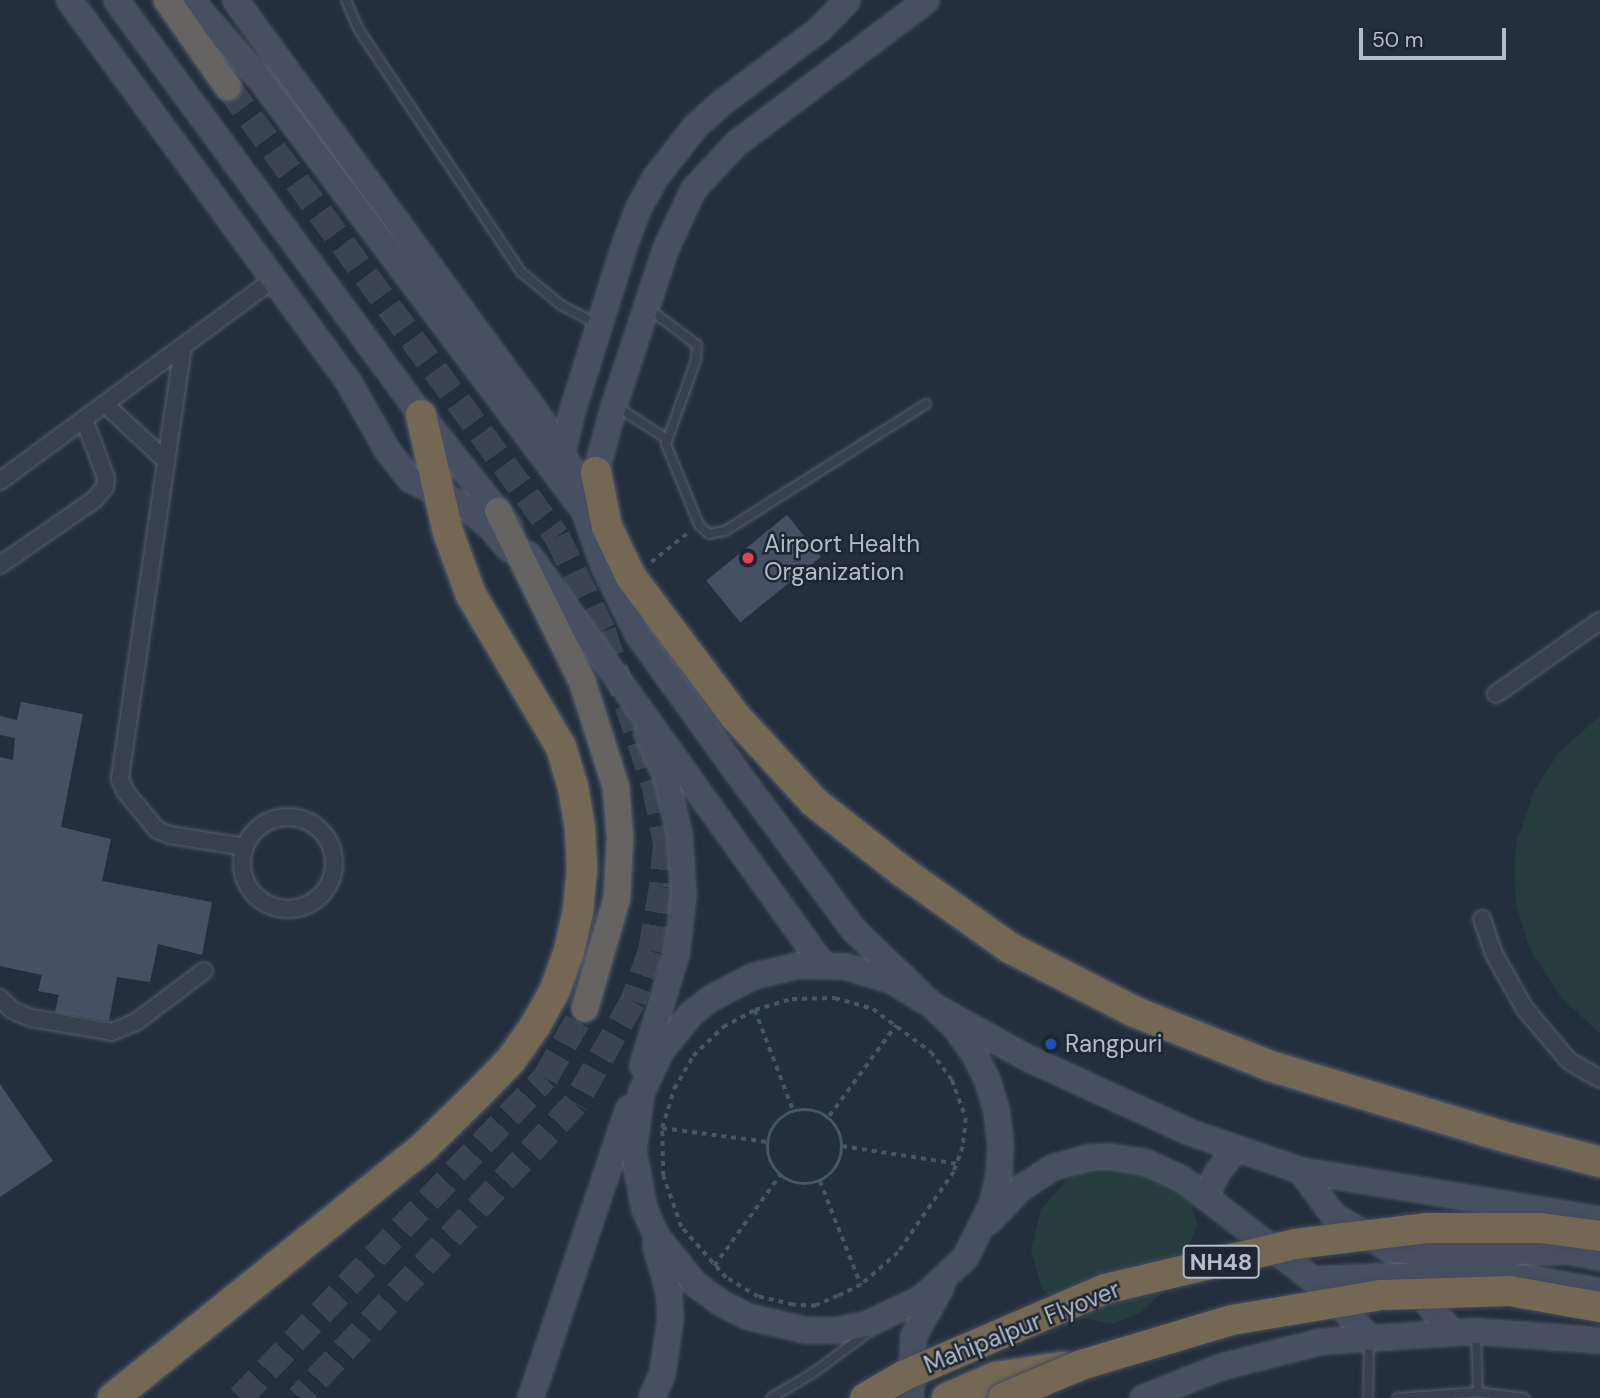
<!DOCTYPE html>
<style>
body{margin:0}
#map{position:relative;width:1600px;height:1398px;overflow:hidden;background:#242f3e;font-family:"DM Sans",sans-serif}
div>[style]{position:absolute}
[style*='--x']{left:calc(var(--x)*1px);top:calc(var(--y)*1px);width:calc(var(--w)*1px);rotate:calc(var(--a)*1deg)}
.green>*{inset:0;background:#263c3f}
.building>*{inset:0;background:#455162;transform-origin:0 0}
.trunk-tunnel>*{height:26px;margin-top:-13px;transform-origin:0;background:repeating-linear-gradient(90deg,#3a4453 0 26px,transparent 0 39px)}
.path>*{height:3.5px;margin-top:-1.75px;transform-origin:0;background:repeating-linear-gradient(90deg,#44595c 0 5px,transparent 0 10px)}
.path>.ring{margin:-1.75px;padding:0;box-sizing:content-box;background:none;border:3.5px solid #44595c;border-radius:50%}
.roads{filter:drop-shadow(0 0 2px #565f6c) drop-shadow(0 0 2px #565f6c)}
.service>*{height:8px;margin:-4px;padding:0 4px;transform-origin:4px;border-radius:4px;background:#38414e}
.minor>*{height:16px;margin:-8px;padding:0 8px;transform-origin:8px;border-radius:8px;background:#38414e}
.minor>.ring{margin:-8px;padding:0;box-sizing:content-box;background:none;border:16px solid #38414e;border-radius:50%}
.secondary>*{height:23px;margin:-11.5px;padding:0 11.5px;transform-origin:11.5px;border-radius:11.5px;background:#465061}
.trunk>*{height:26px;margin:-13px;padding:0 13px;transform-origin:13px;border-radius:13px;background:#656462}
.motorway>*{height:30px;margin:-15px;padding:0 15px;transform-origin:15px;border-radius:15px;background:#746855}
.bridges{filter:drop-shadow(0 0 2px #434c59) drop-shadow(0 0 2px #434c59)}
.motorway-bridge>*{height:30px;margin:-15px;padding:0 15px;transform-origin:15px;border-radius:15px;background:#746855}
.dots>*{width:19px;height:19px;translate:-50% -50%;box-sizing:border-box;border:4px solid #1d2633;border-radius:50%}
span{translate:-50% -50%;white-space:nowrap;text-align:center;line-height:1.15;-webkit-text-stroke:5px #1d2633;paint-order:stroke}
.shield-label span{padding:2px 5px;background:#1d2633;border:2px solid;border-radius:5px;-webkit-text-stroke-width:0}
.shield-label{font-size:23px;color:#b4bcc9;font-weight:700}
.poi-label{font-size:24px;color:#b4bcc9}
.left{translate:0 -50%;text-align:left}
.street-label{font-size:24px;color:#b4bcc9}
.scale{position:absolute;left:1359px;top:28px;width:147px;height:32px;box-sizing:border-box;border:4px solid #b4bcc9;border-top:0;padding-left:9px;font-size:21px;line-height:24px;white-space:nowrap;color:#b4bcc9;-webkit-text-stroke:5px #1d2633;paint-order:stroke}
</style>
<div id="map">
<div class="green">
<div style="clip-path:polygon(1600px 716px,1600px 1034px,1561px 997px,1530px 950px,1516px 904px,1514px 863px,1517px 841px,1534px 791px,1559px 752px)"></div>
<div style="clip-path:polygon(1123px 1163px,1173px 1181px,1191px 1201px,1197px 1225px,1187px 1252px,1168px 1287px,1141px 1312px,1113px 1324px,1072px 1316px,1042px 1289px,1031px 1250px,1041px 1209px,1068px 1179px,1094px 1165px)"></div>
</div>
<div class="building">
<div style="left:787px;top:515px;width:54px;height:104px;rotate:51deg"></div>
<div style="clip-path:polygon(21px 702px,83px 714px,61px 827px,111px 839px,102px 881px,212px 902px,202px 955px,158px 944px,150px 982px,117px 977px,109px 1021px,55px 1012px,59px 995px,38px 991px,42px 975px,0 966px,0 757px,13px 760px,15px 738px,0 735px,0 716px,17px 720px)"></div>
<div style="clip-path:polygon(0 1084px,53px 1161px,0 1197px)"></div>
</div>
<div class="trunk-tunnel">
<div style="--x:228;--y:87;--w:557;--a:53.83"></div>
<div style="--x:557;--y:537;--w:105;--a:63.9"></div>
<div style="--x:603;--y:631;--w:164;--a:71.6"></div>
<div style="--x:655;--y:787;--w:58;--a:79.1"></div>
<div style="--x:666;--y:844;--w:43;--a:95.3"></div>
<div style="--x:662;--y:887;--w:65;--a:99.8"></div>
<div style="--x:651;--y:951;--w:53;--a:109.8"></div>
<div style="--x:633;--y:1001;--w:118;--a:119.4"></div>
<div style="--x:575;--y:1104;--w:403;--a:133.2"></div>
<div style="--x:240;--y:1398;--w:442;--a:-46.4"></div>
<div style="--x:545;--y:1078;--w:81;--a:-60.3"></div>
</div>
<div class="path">
<div style="--x:651;--y:562;--w:48;--a:-38.3"></div>
<div style="--x:835;--y:998;--w:40;--a:16"></div>
<div style="--x:873;--y:1009;--w:72;--a:36.6"></div>
<div style="--x:931;--y:1052;--w:35;--a:53"></div>
<div style="--x:952;--y:1080;--w:40;--a:69.8"></div>
<div style="--x:966;--y:1118;--w:29;--a:96"></div>
<div style="--x:963;--y:1147;--w:27;--a:110"></div>
<div style="--x:954;--y:1172;--w:98;--a:124.7"></div>
<div style="--x:898;--y:1253;--w:49;--a:139.1"></div>
<div style="--x:861;--y:1285;--w:25;--a:154"></div>
<div style="--x:838;--y:1296;--w:24;--a:156"></div>
<div style="--x:816;--y:1306;--w:23;--a:-178"></div>
<div style="--x:793;--y:1305;--w:36;--a:-167"></div>
<div style="--x:758;--y:1297;--w:37;--a:-149"></div>
<div style="--x:726;--y:1278;--w:68;--a:-131.4"></div>
<div style="--x:681;--y:1227;--w:54;--a:-109.4"></div>
<div style="--x:663;--y:1176;--w:48;--a:-91.2"></div>
<div style="--x:662;--y:1128;--w:41;--a:-72.9"></div>
<div style="--x:674;--y:1089;--w:38;--a:-60"></div>
<div style="--x:693;--y:1056;--w:42;--a:-44"></div>
<div style="--x:723;--y:1027;--w:36;--a:-28"></div>
<div style="--x:755;--y:1010;--w:39;--a:-17"></div>
<div style="--x:792;--y:999;--w:43;--a:-1.3"></div>
<div style="--x:755;--y:1010;--w:109;--a:69.1"></div>
<div class="ring" style="left:768px;top:1110px;width:70.5px;height:70.5px"></div>
<div style="--x:829;--y:1116;--w:113;--a:-53.6"></div>
<div style="--x:662;--y:1128;--w:108;--a:7.5"></div>
<div style="--x:842;--y:1146;--w:117;--a:8.8"></div>
<div style="--x:820;--y:1181;--w:112;--a:68.5"></div>
<div style="--x:714;--y:1266;--w:112;--a:-54"></div>
</div>
<div class="roads">
<div class="service">
<div style="--x:346;--y:0;--w:33;--a:67"></div>
<div style="--x:359;--y:30;--w:291;--a:56.2"></div>
<div style="--x:521;--y:272;--w:52;--a:39.5"></div>
<div style="--x:561;--y:305;--w:41;--a:27.8"></div>
<div style="--x:648;--y:308;--w:61;--a:37.1"></div>
<div style="--x:697;--y:345;--w:15;--a:94"></div>
<div style="--x:696;--y:360;--w:89;--a:109.7"></div>
<div style="--x:666;--y:444;--w:87;--a:67.8"></div>
<div style="--x:699;--y:525;--w:13;--a:42"></div>
<div style="--x:709;--y:534;--w:16;--a:-11"></div>
<div style="--x:725;--y:531;--w:238;--a:-32.3"></div>
<div style="--x:616;--y:406;--w:59;--a:33.1"></div>
<div style="--x:1476;--y:1334;--w:58;--a:88"></div>
<div style="--x:771;--y:1398;--w:49;--a:-30.8"></div>
<div style="--x:813;--y:1373;--w:71;--a:-36.4"></div>
<div style="--x:1368;--y:1398;--w:57;--a:-89"></div>
<div style="--x:1397;--y:1398;--w:81;--a:-4.2"></div>
<div style="--x:1478;--y:1392;--w:47;--a:7.3"></div>
</div>
<div class="minor">
<div style="--x:183;--y:346;--w:438;--a:98.3"></div>
<div style="--x:120;--y:779;--w:13;--a:67"></div>
<div style="--x:125;--y:791;--w:50;--a:50.6"></div>
<div style="--x:157;--y:830;--w:14;--a:21"></div>
<div style="--x:170;--y:835;--w:76;--a:9.1"></div>
<div style="--x:105;--y:404;--w:82;--a:43"></div>
<div style="--x:0;--y:481;--w:339;--a:-36.4"></div>
<div style="--x:0;--y:565;--w:114;--a:-34.7"></div>
<div style="--x:94;--y:500;--w:17;--a:-50"></div>
<div style="--x:105;--y:487;--w:9;--a:-84"></div>
<div style="--x:106;--y:478;--w:63;--a:-110.4"></div>
<div style="--x:1496;--y:694;--w:127;--a:-35.1"></div>
<div class="ring" style="left:242px;top:817px;width:76px;height:76px"></div>
<div style="--x:1482;--y:919;--w:37;--a:71"></div>
<div style="--x:1494;--y:954;--w:63;--a:60.6"></div>
<div style="--x:1525;--y:1009;--w:68;--a:49.8"></div>
<div style="--x:1569;--y:1061;--w:36;--a:30"></div>
<div style="--x:0;--y:998;--w:17;--a:45"></div>
<div style="--x:12;--y:1010;--w:21;--a:23"></div>
<div style="--x:31;--y:1018;--w:82;--a:9.8"></div>
<div style="--x:112;--y:1032;--w:26;--a:-23"></div>
<div style="--x:136;--y:1022;--w:85;--a:-36.9"></div>
</div>
<div class="secondary">
<div style="--x:69;--y:0;--w:474;--a:53.8"></div>
<div style="--x:349;--y:383;--w:77;--a:60.4"></div>
<div style="--x:387;--y:450;--w:37;--a:52"></div>
<div style="--x:410;--y:479;--w:65;--a:26.6"></div>
<div style="--x:468;--y:508;--w:32;--a:41"></div>
<div style="--x:492;--y:529;--w:25;--a:50"></div>
<div style="--x:116;--y:0;--w:515;--a:53.69"></div>
<div style="--x:421;--y:415;--w:142;--a:51.6"></div>
<div style="--x:191;--y:0;--w:105;--a:48.9"></div>
<div style="--x:260;--y:79;--w:540;--a:53.13"></div>
<div style="--x:584;--y:511;--w:57;--a:70.6"></div>
<div style="--x:603;--y:565;--w:78;--a:63.4"></div>
<div style="--x:638;--y:635;--w:168;--a:54.2"></div>
<div style="--x:736;--y:771;--w:197;--a:53.5"></div>
<div style="--x:853;--y:929;--w:110;--a:43.9"></div>
<div style="--x:932;--y:1005;--w:30;--a:44"></div>
<div style="--x:954;--y:1026;--w:32;--a:54"></div>
<div style="--x:973;--y:1052;--w:31;--a:63"></div>
<div style="--x:987;--y:1080;--w:31;--a:73"></div>
<div style="--x:996;--y:1110;--w:31;--a:83"></div>
<div style="--x:1000;--y:1141;--w:31;--a:92"></div>
<div style="--x:999;--y:1172;--w:32;--a:103"></div>
<div style="--x:992;--y:1203;--w:60;--a:116.6"></div>
<div style="--x:965;--y:1257;--w:60;--a:137"></div>
<div style="--x:921;--y:1298;--w:61;--a:154.7"></div>
<div style="--x:866;--y:1324;--w:31;--a:169"></div>
<div style="--x:836;--y:1330;--w:30;--a:180"></div>
<div style="--x:806;--y:1330;--w:61;--a:-166.7"></div>
<div style="--x:747;--y:1316;--w:30;--a:-153"></div>
<div style="--x:720;--y:1302;--w:31;--a:-144"></div>
<div style="--x:695;--y:1284;--w:60;--a:-129"></div>
<div style="--x:657;--y:1237;--w:31;--a:-115"></div>
<div style="--x:644;--y:1209;--w:59;--a:-100.7"></div>
<div style="--x:633;--y:1151;--w:60;--a:-82.3"></div>
<div style="--x:641;--y:1092;--w:47;--a:-64.5"></div>
<div style="--x:661;--y:1050;--w:48;--a:-51"></div>
<div style="--x:691;--y:1013;--w:24;--a:-38"></div>
<div style="--x:710;--y:998;--w:47;--a:-27.6"></div>
<div style="--x:752;--y:976;--w:47;--a:-13.4"></div>
<div style="--x:798;--y:965;--w:47;--a:1.2"></div>
<div style="--x:845;--y:966;--w:48;--a:16.9"></div>
<div style="--x:891;--y:980;--w:48;--a:31.4"></div>
<div style="--x:932;--y:1005;--w:107;--a:29"></div>
<div style="--x:1026;--y:1057;--w:180;--a:24.6"></div>
<div style="--x:1190;--y:1132;--w:116;--a:19.1"></div>
<div style="--x:1300;--y:1170;--w:304;--a:9.3"></div>
<div style="--x:235;--y:0;--w:517;--a:53.88"></div>
<div style="--x:540;--y:418;--w:93;--a:59"></div>
<div style="--x:560;--y:460;--w:55;--a:-76.2"></div>
<div style="--x:573;--y:407;--w:173;--a:-72.5"></div>
<div style="--x:625;--y:242;--w:39;--a:-69"></div>
<div style="--x:639;--y:206;--w:33;--a:-61"></div>
<div style="--x:655;--y:177;--w:65;--a:-51.9"></div>
<div style="--x:695;--y:126;--w:36;--a:-42"></div>
<div style="--x:722;--y:102;--w:121;--a:-37"></div>
<div style="--x:819;--y:29;--w:40;--a:-46"></div>
<div style="--x:591;--y:488;--w:87;--a:-74.7"></div>
<div style="--x:614;--y:404;--w:163;--a:-71.8"></div>
<div style="--x:665;--y:249;--w:66;--a:-65"></div>
<div style="--x:693;--y:189;--w:63;--a:-46.9"></div>
<div style="--x:736;--y:143;--w:238;--a:-37"></div>
<div style="--x:528;--y:554;--w:505;--a:54.36"></div>
<div style="--x:642;--y:1065;--w:116;--a:-73"></div>
<div style="--x:676;--y:954;--w:60;--a:-83.3"></div>
<div style="--x:683;--y:894;--w:60;--a:-93.8"></div>
<div style="--x:679;--y:834;--w:57;--a:-103.3"></div>
<div style="--x:666;--y:779;--w:50;--a:-113.5"></div>
<div style="--x:1300;--y:1170;--w:56;--a:53.7"></div>
<div style="--x:1333;--y:1215;--w:66;--a:30.8"></div>
<div style="--x:1390;--y:1249;--w:28;--a:8"></div>
<div style="--x:1418;--y:1253;--w:150;--a:-0.8"></div>
<div style="--x:1568;--y:1251;--w:33;--a:11"></div>
<div style="--x:1205;--y:1197;--w:26;--a:-65"></div>
<div style="--x:1216;--y:1173;--w:32;--a:-51"></div>
<div style="--x:989;--y:1221;--w:45;--a:-46.8"></div>
<div style="--x:1020;--y:1188;--w:38;--a:-33"></div>
<div style="--x:1052;--y:1167;--w:38;--a:-15"></div>
<div style="--x:1089;--y:1157;--w:19;--a:-3"></div>
<div style="--x:1108;--y:1156;--w:38;--a:9"></div>
<div style="--x:1146;--y:1162;--w:38;--a:25"></div>
<div style="--x:1181;--y:1178;--w:165;--a:37.6"></div>
<div style="--x:1312;--y:1279;--w:30;--a:41"></div>
<div style="--x:1335;--y:1299;--w:52;--a:48.9"></div>
<div style="--x:1312;--y:1279;--w:163;--a:-2.5"></div>
<div style="--x:1475;--y:1272;--w:38;--a:5"></div>
<div style="--x:1513;--y:1275;--w:88;--a:10.4"></div>
<div style="--x:1414;--y:1286;--w:59;--a:51.2"></div>
<div style="--x:530;--y:1398;--w:306;--a:-71.3"></div>
<div style="--x:651;--y:1398;--w:27;--a:-66"></div>
<div style="--x:662;--y:1373;--w:56;--a:-81.7"></div>
<div style="--x:670;--y:1318;--w:28;--a:-94"></div>
<div style="--x:668;--y:1290;--w:47;--a:-106.1"></div>
<div style="--x:910;--y:1398;--w:62;--a:-87.2"></div>
<div style="--x:913;--y:1336;--w:55;--a:-60.6"></div>
<div style="--x:1142;--y:1398;--w:83;--a:-21.9"></div>
<div style="--x:1219;--y:1367;--w:105;--a:-14.3"></div>
<div style="--x:1321;--y:1341;--w:155;--a:-3.7"></div>
<div style="--x:1476;--y:1331;--w:124;--a:4.2"></div>
</div>
<div class="trunk">
<div style="--x:167;--y:0;--w:106;--a:55"></div>
<div style="--x:498;--y:511;--w:190;--a:63.7"></div>
<div style="--x:582;--y:681;--w:111;--a:72.2"></div>
<div style="--x:616;--y:787;--w:51;--a:85.5"></div>
<div style="--x:620;--y:838;--w:60;--a:92.9"></div>
<div style="--x:617;--y:898;--w:115;--a:106.2"></div>
</div>
<div class="motorway">
<div style="--x:596;--y:472;--w:56;--a:78.7"></div>
<div style="--x:607;--y:527;--w:55;--a:64.4"></div>
<div style="--x:631;--y:577;--w:174;--a:53.2"></div>
<div style="--x:735;--y:716;--w:117;--a:47.4"></div>
<div style="--x:814;--y:802;--w:113;--a:38.2"></div>
<div style="--x:903;--y:872;--w:131;--a:35.4"></div>
<div style="--x:1010;--y:948;--w:140;--a:27.1"></div>
<div style="--x:1135;--y:1012;--w:145;--a:21.8"></div>
<div style="--x:1270;--y:1066;--w:242;--a:16.8"></div>
<div style="--x:1502;--y:1136;--w:101;--a:14.9"></div>
<div style="--x:113;--y:1398;--w:401;--a:-38.9"></div>
<div style="--x:425;--y:1146;--w:80;--a:-44.5"></div>
<div style="--x:482;--y:1090;--w:42;--a:-46"></div>
<div style="--x:511;--y:1060;--w:42;--a:-54.8"></div>
<div style="--x:535;--y:1026;--w:41;--a:-60.9"></div>
<div style="--x:555;--y:990;--w:41;--a:-70.3"></div>
<div style="--x:569;--y:951;--w:41;--a:-77.3"></div>
<div style="--x:578;--y:911;--w:42;--a:-84.6"></div>
<div style="--x:582;--y:869;--w:41;--a:-92.8"></div>
<div style="--x:580;--y:828;--w:42;--a:-99.7"></div>
<div style="--x:573;--y:787;--w:42;--a:-106.7"></div>
<div style="--x:561;--y:747;--w:177;--a:-120.6"></div>
<div style="--x:471;--y:595;--w:67;--a:-110.1"></div>
<div style="--x:448;--y:532;--w:120;--a:-103"></div>
<div style="--x:947;--y:1398;--w:53;--a:-23.2"></div>
<div style="--x:996;--y:1377;--w:68;--a:-8.5"></div>
</div>
</div>
<div class="bridges">
<div class="motorway-bridge">
<div style="--x:865;--y:1398;--w:44;--a:-30.1"></div>
<div style="--x:903;--y:1376;--w:220;--a:-23.3"></div>
<div style="--x:1105;--y:1289;--w:195;--a:-13.3"></div>
<div style="--x:1295;--y:1244;--w:134;--a:-6.9"></div>
<div style="--x:1428;--y:1228;--w:112;--a:0"></div>
<div style="--x:1540;--y:1228;--w:61;--a:7.6"></div>
<div style="--x:1003;--y:1398;--w:85;--a:-22.9"></div>
<div style="--x:1081;--y:1365;--w:158;--a:-16.6"></div>
<div style="--x:1232;--y:1320;--w:152;--a:-9.5"></div>
<div style="--x:1382;--y:1295;--w:128;--a:-1.8"></div>
<div style="--x:1510;--y:1291;--w:91;--a:10.1"></div>
</div>
</div>
<div class="dots">
<div style="left:748px;top:558px;background:#e0444e"></div>
<div style="left:1051px;top:1044px;background:#1a4fb4"></div>
</div>
<div class="shield-label">
<span style="left:1221px;top:1262px">NH48</span>
</div>
<div class="poi-label">
<span class="left" style="left:764px;top:558px">Airport Health<br>Organization</span>
<span class="left" style="left:1065px;top:1044px">Rangpuri</span>
</div>
<div class="street-label">
<span style="left:1022px;top:1327px;rotate:-22deg">Mahipalpur Flyover</span>
</div>
<div class="scale">50 m</div>
</div>
